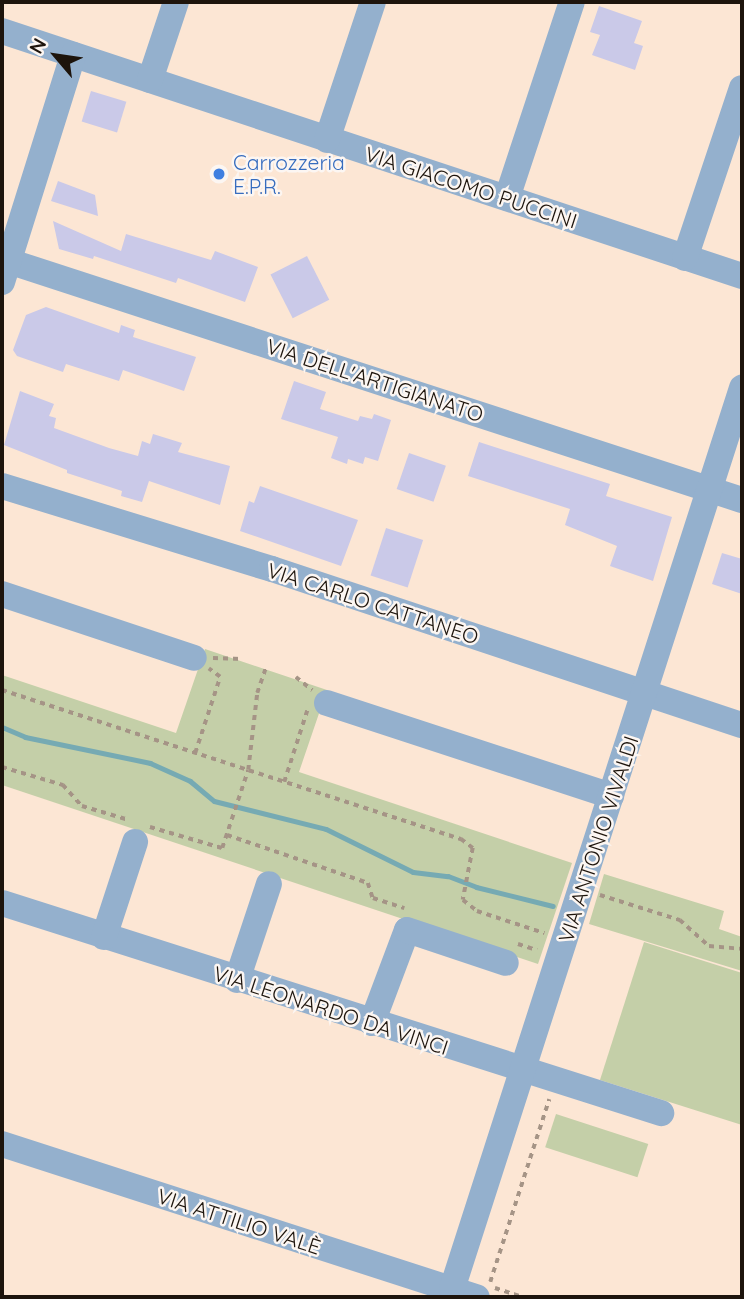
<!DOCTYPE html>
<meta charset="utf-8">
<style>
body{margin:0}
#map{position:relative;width:744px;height:1299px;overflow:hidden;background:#fce6d4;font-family:Quicksand,sans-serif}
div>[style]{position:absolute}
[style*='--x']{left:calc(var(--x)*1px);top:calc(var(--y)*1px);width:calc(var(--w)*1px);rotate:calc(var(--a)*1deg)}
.green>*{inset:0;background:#c4cfa8;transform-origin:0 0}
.stream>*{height:5px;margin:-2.5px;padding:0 2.5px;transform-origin:2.5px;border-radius:2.5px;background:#76aab3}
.building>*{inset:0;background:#cac9e8;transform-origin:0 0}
.path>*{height:3.5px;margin-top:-1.75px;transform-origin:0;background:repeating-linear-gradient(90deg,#a59486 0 5px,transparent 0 10px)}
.minor>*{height:26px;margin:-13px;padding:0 13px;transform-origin:13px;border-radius:13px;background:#94b0cd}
.dots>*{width:19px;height:19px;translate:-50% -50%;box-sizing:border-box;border:4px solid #fcf6f2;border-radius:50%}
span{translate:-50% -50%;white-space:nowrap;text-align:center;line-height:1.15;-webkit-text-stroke:5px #fcf6f2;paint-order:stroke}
.shop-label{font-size:21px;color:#366cbe}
.left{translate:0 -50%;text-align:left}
.street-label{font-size:21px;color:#1d140c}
.frame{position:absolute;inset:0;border:4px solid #1d140c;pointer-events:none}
.north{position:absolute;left:21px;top:21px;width:70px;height:70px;-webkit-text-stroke:5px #fcf6f2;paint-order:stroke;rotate:299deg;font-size:19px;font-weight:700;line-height:28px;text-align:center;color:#1d140c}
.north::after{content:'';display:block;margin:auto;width:24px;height:32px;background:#1d140c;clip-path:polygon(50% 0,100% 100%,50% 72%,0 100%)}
</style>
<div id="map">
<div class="green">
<div style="clip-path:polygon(205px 649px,327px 690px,299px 772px,572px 863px,538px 964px,2px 785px,2px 675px,176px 733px)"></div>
<div style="clip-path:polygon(604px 874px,724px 911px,719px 929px,742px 937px,742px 971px,589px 924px)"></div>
<div style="clip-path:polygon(644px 942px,742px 973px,742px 1125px,600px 1080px)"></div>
<div style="left:556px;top:1114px;width:97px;height:35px;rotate:18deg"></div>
</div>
<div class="stream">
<div style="--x:2;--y:727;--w:25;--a:23"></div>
<div style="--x:25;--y:737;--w:128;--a:11.7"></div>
<div style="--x:150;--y:763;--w:44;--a:24.2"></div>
<div style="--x:190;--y:781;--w:31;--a:40"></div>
<div style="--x:214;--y:801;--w:115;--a:14"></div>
<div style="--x:326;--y:829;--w:97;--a:26.3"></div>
<div style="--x:413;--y:872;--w:35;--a:7"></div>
<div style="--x:448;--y:876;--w:30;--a:21"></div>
<div style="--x:476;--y:887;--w:79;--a:13.9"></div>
</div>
<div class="building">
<div style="clip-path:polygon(599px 6px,642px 21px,634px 43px,643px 46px,635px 70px,592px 55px,600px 35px,590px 32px)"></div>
<div style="left:91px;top:91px;width:37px;height:32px;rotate:17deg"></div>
<div style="clip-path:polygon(58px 181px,95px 195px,98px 216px,51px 201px)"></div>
<div style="clip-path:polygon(53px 221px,121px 251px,126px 234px,211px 260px,215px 251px,258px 267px,245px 302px,178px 278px,176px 283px,94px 256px,93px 259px,59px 249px)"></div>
<div style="left:307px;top:256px;width:49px;height:41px;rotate:63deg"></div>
<div style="clip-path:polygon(46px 307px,119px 333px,121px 325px,135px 330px,133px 337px,196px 357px,184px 391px,123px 370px,119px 381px,66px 364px,63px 372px,17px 356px,13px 350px,26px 315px)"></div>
<div style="clip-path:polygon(294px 381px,326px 392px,320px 409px,358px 421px,360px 416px,372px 419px,374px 414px,391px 420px,378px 461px,365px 457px,363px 464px,348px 459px,347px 464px,331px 458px,338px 437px,281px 419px)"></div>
<div style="clip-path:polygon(20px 391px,54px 404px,49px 416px,56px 418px,54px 428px,109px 448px,138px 456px,142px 441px,150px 444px,153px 434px,182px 443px,178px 452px,230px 466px,220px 505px,149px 481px,142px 502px,121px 496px,122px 491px,67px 473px,67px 470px,4px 445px)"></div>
<div style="clip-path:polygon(479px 442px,610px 484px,606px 496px,672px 517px,653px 581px,610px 566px,617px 546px,565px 525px,570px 509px,468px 476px)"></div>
<div style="left:409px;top:453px;width:39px;height:38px;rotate:19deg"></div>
<div style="clip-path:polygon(260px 486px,358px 520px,341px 566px,240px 531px,249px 501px,254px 503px)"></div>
<div style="left:386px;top:528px;width:39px;height:50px;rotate:18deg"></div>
<div style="clip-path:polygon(722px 553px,742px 559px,742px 594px,712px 584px)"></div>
</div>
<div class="path">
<div style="--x:213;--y:658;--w:29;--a:2"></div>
<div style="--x:296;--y:677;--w:21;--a:39"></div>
<div style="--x:2;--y:690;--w:483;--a:18"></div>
<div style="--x:461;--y:839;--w:15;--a:37"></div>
<div style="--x:473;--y:848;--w:53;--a:100.9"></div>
<div style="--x:463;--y:900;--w:18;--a:38"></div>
<div style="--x:477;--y:911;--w:71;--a:18.2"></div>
<div style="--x:195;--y:753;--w:80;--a:-71.8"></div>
<div style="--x:220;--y:677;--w:14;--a:-144"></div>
<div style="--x:2;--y:767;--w:64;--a:16.4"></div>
<div style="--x:63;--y:785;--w:28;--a:48"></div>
<div style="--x:82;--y:806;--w:49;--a:16.6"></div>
<div style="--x:284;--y:782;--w:75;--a:-72.1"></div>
<div style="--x:150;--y:827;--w:75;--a:16.3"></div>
<div style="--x:222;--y:848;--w:82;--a:-71.6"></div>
<div style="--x:248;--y:770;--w:78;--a:-83.3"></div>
<div style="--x:257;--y:693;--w:28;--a:-71"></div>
<div style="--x:227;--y:835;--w:149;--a:18.8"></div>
<div style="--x:368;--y:883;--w:16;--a:72"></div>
<div style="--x:373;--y:898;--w:33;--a:18"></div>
<div style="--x:600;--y:895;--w:84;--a:17.4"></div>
<div style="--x:680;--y:920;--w:39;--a:42"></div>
<div style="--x:709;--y:946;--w:33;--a:5"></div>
<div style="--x:518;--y:944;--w:20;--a:18"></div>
<div style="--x:490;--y:1282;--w:192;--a:-72.1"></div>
<div style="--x:495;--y:1288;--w:29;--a:18"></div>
</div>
<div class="minor">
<div style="--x:2;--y:31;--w:780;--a:18.32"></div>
<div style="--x:150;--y:80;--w:82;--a:-71.6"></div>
<div style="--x:327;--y:140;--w:145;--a:-71.6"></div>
<div style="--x:507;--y:198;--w:206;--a:-71.7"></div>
<div style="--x:685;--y:258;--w:179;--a:-71.5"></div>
<div style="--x:8;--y:261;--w:772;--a:18.04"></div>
<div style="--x:2;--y:282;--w:238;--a:-72.6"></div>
<div style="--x:2;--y:486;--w:282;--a:17.1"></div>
<div style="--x:272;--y:569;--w:495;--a:18.4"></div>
<div style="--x:2;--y:594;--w:202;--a:18.4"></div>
<div style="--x:327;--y:703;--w:299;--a:18.1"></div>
<div style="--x:2;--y:903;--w:692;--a:17.68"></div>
<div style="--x:104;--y:937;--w:100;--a:-71.9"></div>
<div style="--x:237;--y:980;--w:101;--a:-71.6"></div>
<div style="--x:372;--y:1023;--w:99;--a:-69.4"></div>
<div style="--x:407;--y:930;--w:104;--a:18.4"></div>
<div style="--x:2;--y:1144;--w:499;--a:17.9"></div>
<div style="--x:452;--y:1289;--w:947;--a:-72.16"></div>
</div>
<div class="dots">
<div style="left:219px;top:174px;background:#3f7fe0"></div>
</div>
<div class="shop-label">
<span class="left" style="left:233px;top:174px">Carrozzeria<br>E.P.R.</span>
</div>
<div class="street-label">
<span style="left:471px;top:187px;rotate:18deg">VIA GIACOMO PUCCINI</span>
<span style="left:375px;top:380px;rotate:18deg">VIA DELL'ARTIGIANATO</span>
<span style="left:373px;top:603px;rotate:18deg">VIA CARLO CATTANEO</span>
<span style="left:598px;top:839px;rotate:-72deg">VIA ANTONIO VIVALDI</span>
<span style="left:331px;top:1010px;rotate:18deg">VIA LEONARDO DA VINCI</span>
<span style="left:239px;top:1221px;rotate:18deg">VIA ATTILIO VALÈ</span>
</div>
<div class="frame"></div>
<div class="north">N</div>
</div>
